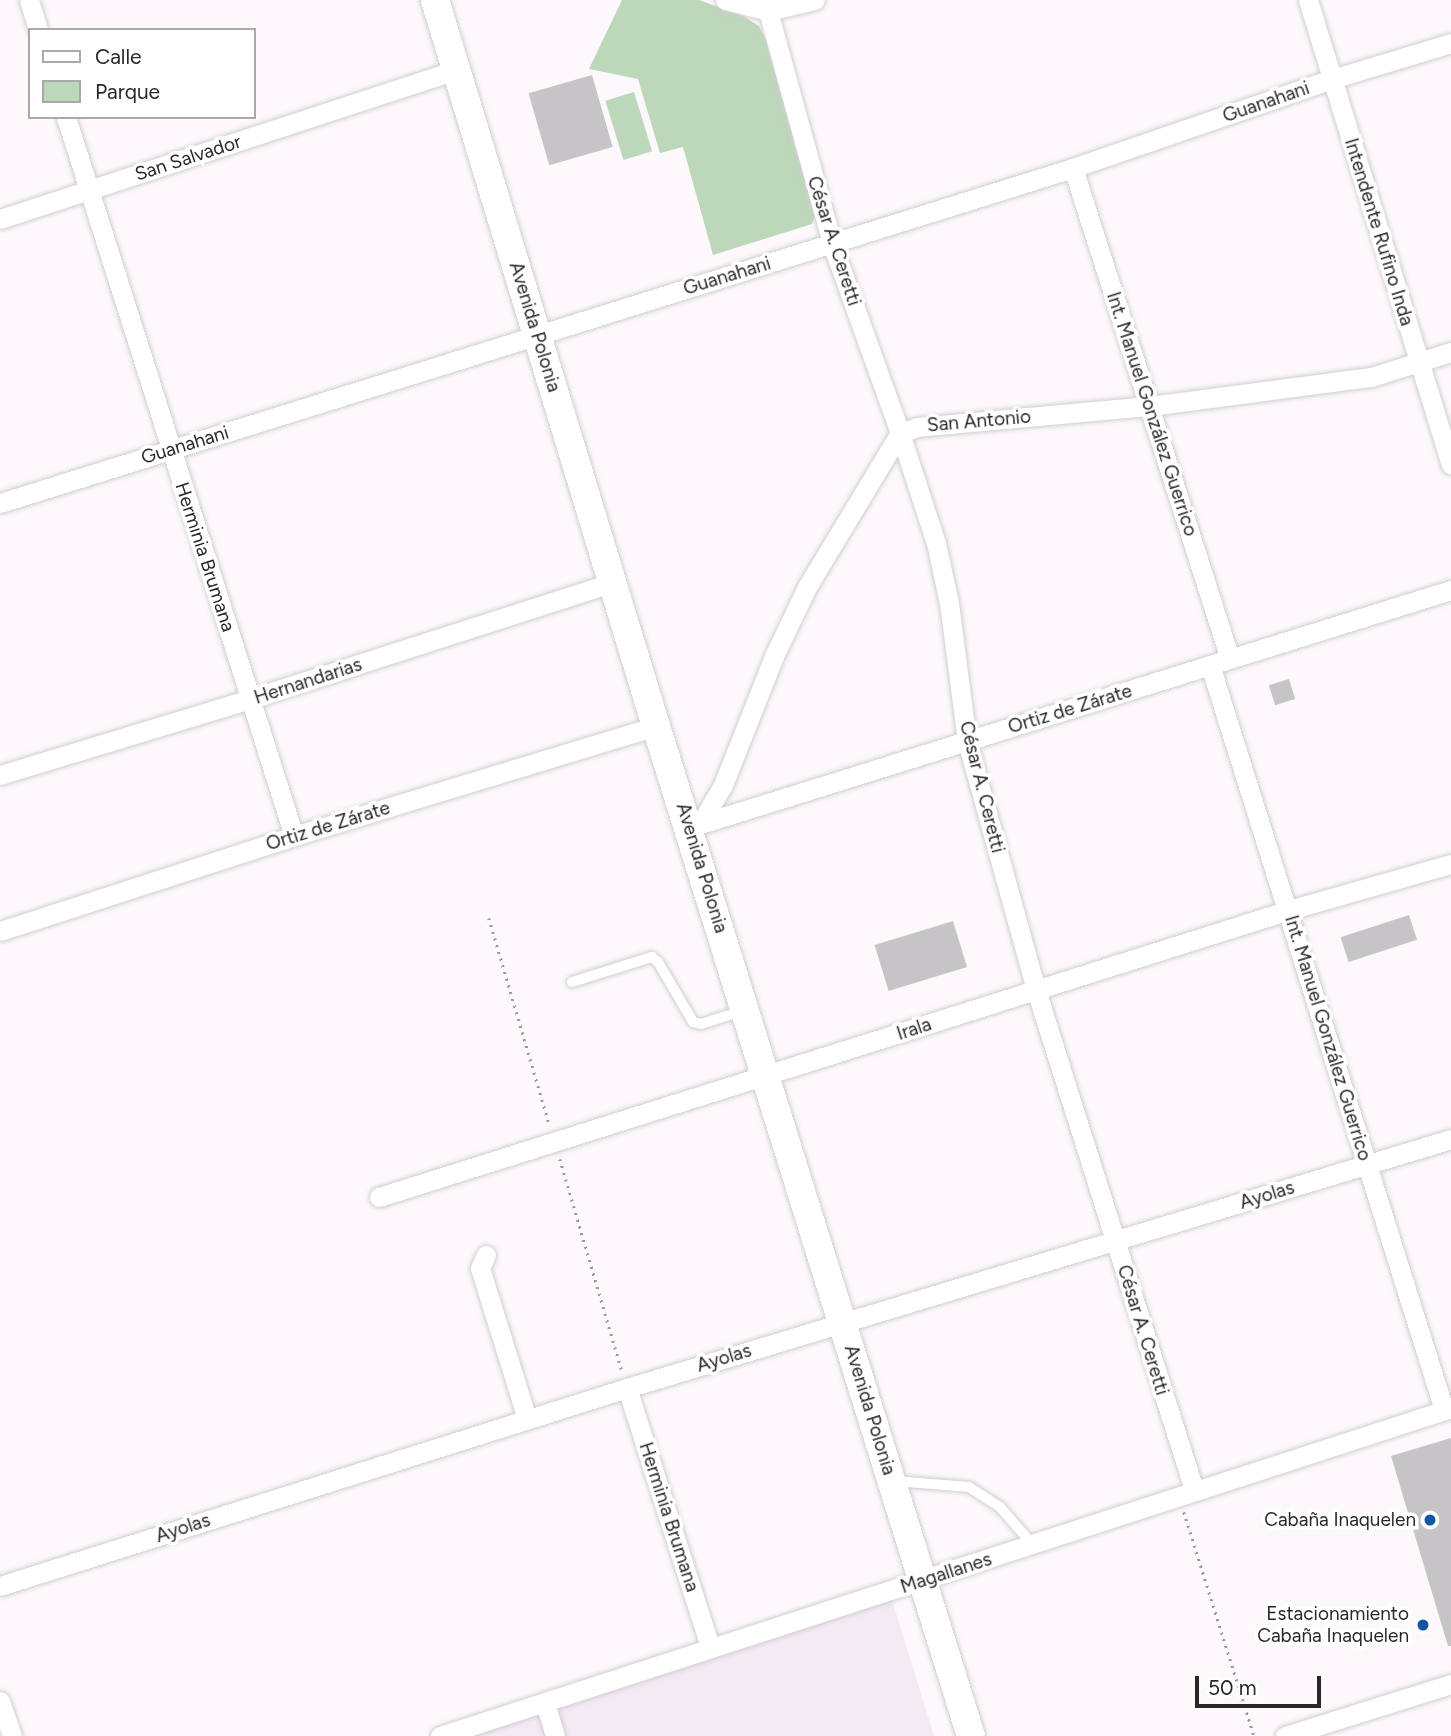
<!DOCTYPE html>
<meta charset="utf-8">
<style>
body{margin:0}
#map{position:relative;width:1451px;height:1736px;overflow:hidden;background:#fcf8fc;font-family:Figtree,sans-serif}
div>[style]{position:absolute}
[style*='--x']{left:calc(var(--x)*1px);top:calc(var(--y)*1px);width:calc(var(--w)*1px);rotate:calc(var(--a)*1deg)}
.built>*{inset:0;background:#f3eaf3}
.green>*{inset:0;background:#bdd7bb;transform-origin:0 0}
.building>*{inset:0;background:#c7c4c7;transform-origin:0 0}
.path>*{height:2.5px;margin-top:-1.25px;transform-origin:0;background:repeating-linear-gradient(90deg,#9c999c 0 2px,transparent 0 7px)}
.roads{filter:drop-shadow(0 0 2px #d1ced1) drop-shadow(0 0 2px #d1ced1)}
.service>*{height:10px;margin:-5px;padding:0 5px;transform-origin:5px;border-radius:5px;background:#fff}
.minor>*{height:19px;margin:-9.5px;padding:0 9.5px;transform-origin:9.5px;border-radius:9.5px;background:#fff}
.secondary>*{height:28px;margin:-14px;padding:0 14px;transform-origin:14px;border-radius:14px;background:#fff}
.dots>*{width:19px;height:19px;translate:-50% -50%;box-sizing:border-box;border:4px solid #fff;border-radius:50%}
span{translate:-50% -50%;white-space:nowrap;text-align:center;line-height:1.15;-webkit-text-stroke:7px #fff;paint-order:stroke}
.street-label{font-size:19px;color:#292829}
.poi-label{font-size:19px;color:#292829}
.right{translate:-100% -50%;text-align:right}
.legend{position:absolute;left:28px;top:28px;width:228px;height:91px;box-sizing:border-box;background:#fff;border:2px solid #a9a9a9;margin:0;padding:9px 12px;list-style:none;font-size:21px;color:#292829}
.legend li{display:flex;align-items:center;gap:14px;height:35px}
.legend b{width:35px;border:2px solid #a9a9a9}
.scale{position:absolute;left:1195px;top:1676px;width:126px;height:32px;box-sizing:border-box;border:4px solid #292829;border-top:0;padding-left:9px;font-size:21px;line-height:24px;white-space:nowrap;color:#292829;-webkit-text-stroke:5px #fff;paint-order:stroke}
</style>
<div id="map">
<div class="built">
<div style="clip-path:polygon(892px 1600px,934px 1736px,458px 1736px)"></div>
</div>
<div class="green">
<div style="clip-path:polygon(622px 0,699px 0,743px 16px,759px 26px,766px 40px,815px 217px,812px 224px,713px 255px,683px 147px,660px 153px,638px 79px,589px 69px)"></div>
<div style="left:634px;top:92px;width:62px;height:30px;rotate:73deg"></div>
</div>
<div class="building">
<div style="left:592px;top:75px;width:75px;height:66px;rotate:74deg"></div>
<div style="left:1289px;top:679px;width:21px;height:21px;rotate:73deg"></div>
<div style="left:1409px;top:915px;width:26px;height:72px;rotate:72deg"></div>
<div style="left:953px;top:921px;width:48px;height:82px;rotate:73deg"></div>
<div style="clip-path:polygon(1451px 1438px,1451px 1646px,1448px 1646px,1391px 1456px)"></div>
</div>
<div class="path">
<div style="--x:489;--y:918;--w:217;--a:73.7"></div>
<div style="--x:560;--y:1159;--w:221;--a:73.7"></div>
<div style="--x:1184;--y:1512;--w:235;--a:72.6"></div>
</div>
<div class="roads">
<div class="service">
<div style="--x:572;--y:982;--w:84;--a:-17.4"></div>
<div style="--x:652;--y:957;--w:8;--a:40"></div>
<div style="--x:658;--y:962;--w:69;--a:59.7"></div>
<div style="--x:693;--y:1022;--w:8;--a:14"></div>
<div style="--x:701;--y:1024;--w:43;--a:-17.6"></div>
<div style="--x:895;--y:1481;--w:74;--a:4.6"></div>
<div style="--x:969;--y:1487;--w:37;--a:33"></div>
<div style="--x:1000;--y:1507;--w:49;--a:49.1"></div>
</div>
<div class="minor">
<div style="--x:29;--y:0;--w:31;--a:73"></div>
<div style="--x:725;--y:0;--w:44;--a:14.3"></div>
<div style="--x:768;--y:11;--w:48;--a:-13.2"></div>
<div style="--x:765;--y:0;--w:253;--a:74.6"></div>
<div style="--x:832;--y:244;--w:201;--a:70.2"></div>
<div style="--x:900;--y:433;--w:116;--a:71.9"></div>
<div style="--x:936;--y:543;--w:61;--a:77.8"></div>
<div style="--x:949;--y:603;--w:139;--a:82.6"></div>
<div style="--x:967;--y:741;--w:258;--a:74.5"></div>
<div style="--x:1036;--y:990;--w:524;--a:72.46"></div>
<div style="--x:1308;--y:0;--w:486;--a:72.9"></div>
<div style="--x:66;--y:117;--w:754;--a:72.41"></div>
<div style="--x:1073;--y:168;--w:515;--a:72.27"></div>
<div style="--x:0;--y:219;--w:479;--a:-18.1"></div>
<div style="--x:0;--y:503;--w:1124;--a:-17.34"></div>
<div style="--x:1073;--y:168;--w:274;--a:-19"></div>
<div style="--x:1332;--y:79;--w:124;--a:-16.8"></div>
<div style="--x:1210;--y:665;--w:781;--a:72.56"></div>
<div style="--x:0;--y:775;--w:261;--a:-16.9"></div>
<div style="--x:250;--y:699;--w:382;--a:-17.8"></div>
<div style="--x:700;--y:824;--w:45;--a:-59.5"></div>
<div style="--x:723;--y:785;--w:139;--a:-68.4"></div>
<div style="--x:774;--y:656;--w:76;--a:-64.4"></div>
<div style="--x:807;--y:587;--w:180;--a:-58.9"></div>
<div style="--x:900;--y:433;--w:18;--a:-19"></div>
<div style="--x:917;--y:427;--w:234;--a:-5.2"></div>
<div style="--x:1150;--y:406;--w:223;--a:-7.5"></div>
<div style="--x:1371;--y:377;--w:84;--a:-17.4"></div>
<div style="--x:694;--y:826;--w:793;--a:-17.32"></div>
<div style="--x:0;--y:931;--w:309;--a:-17.9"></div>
<div style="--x:294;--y:836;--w:378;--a:-16.9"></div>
<div style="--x:379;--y:1197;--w:954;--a:-17.5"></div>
<div style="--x:1289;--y:910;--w:168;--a:-15.9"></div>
<div style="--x:486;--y:1255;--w:14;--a:115"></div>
<div style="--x:480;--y:1268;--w:158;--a:72.7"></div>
<div style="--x:627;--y:1388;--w:271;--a:72.2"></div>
<div style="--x:0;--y:1586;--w:658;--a:-17.53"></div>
<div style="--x:627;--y:1388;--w:861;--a:-16.81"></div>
<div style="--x:0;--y:1701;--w:37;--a:71"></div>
<div style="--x:545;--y:1703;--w:34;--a:73"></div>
<div style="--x:440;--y:1736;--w:1063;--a:-17.97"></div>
<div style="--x:1285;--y:1736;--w:174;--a:-17.4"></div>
</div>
<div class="secondary">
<div style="--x:435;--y:0;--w:759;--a:73.07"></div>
<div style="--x:656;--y:726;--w:1058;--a:72.68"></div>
</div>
</div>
<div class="dots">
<div style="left:1430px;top:1520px;background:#1255a5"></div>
<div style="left:1423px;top:1625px;background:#1255a5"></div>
</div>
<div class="street-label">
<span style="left:1266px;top:102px;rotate:-19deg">Guanahani</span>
<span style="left:188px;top:158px;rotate:-18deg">San Salvador</span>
<span style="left:1379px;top:232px;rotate:73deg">Intendente Rufino Inda</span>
<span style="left:834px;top:241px;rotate:72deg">César A. Ceretti</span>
<span style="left:727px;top:276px;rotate:-17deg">Guanahani</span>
<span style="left:535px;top:327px;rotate:73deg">Avenida Polonia</span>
<span style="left:1152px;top:414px;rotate:72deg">Int. Manuel González Guerrico</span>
<span style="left:979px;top:421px;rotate:-5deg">San Antonio</span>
<span style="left:185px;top:445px;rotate:-17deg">Guanahani</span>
<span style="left:205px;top:557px;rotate:72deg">Herminia Brumana</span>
<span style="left:308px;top:681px;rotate:-18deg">Hernandarias</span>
<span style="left:1070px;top:709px;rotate:-17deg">Ortiz de Zárate</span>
<span style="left:982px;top:787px;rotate:76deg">César A. Ceretti</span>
<span style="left:328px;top:826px;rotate:-17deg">Ortiz de Zárate</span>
<span style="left:702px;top:868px;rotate:73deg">Avenida Polonia</span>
<span style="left:914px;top:1029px;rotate:-18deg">Irala</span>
<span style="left:1328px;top:1038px;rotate:73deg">Int. Manuel González Guerrico</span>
<span style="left:1267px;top:1195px;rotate:-17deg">Ayolas</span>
<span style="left:1143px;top:1330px;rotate:73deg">César A. Ceretti</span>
<span style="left:724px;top:1358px;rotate:-17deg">Ayolas</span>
<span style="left:870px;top:1410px;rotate:73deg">Avenida Polonia</span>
<span style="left:669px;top:1517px;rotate:72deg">Herminia Brumana</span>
<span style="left:183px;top:1528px;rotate:-18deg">Ayolas</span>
<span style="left:946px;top:1573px;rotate:-18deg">Magallanes</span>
</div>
<div class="poi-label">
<span class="right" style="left:1416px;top:1520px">Cabaña Inaquelen</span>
<span class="right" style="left:1409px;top:1625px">Estacionamiento<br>Cabaña Inaquelen</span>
</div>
<ul class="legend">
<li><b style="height:9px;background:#fff"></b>Calle</li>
<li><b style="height:19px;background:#bdd7bb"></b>Parque</li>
</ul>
<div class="scale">50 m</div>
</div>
